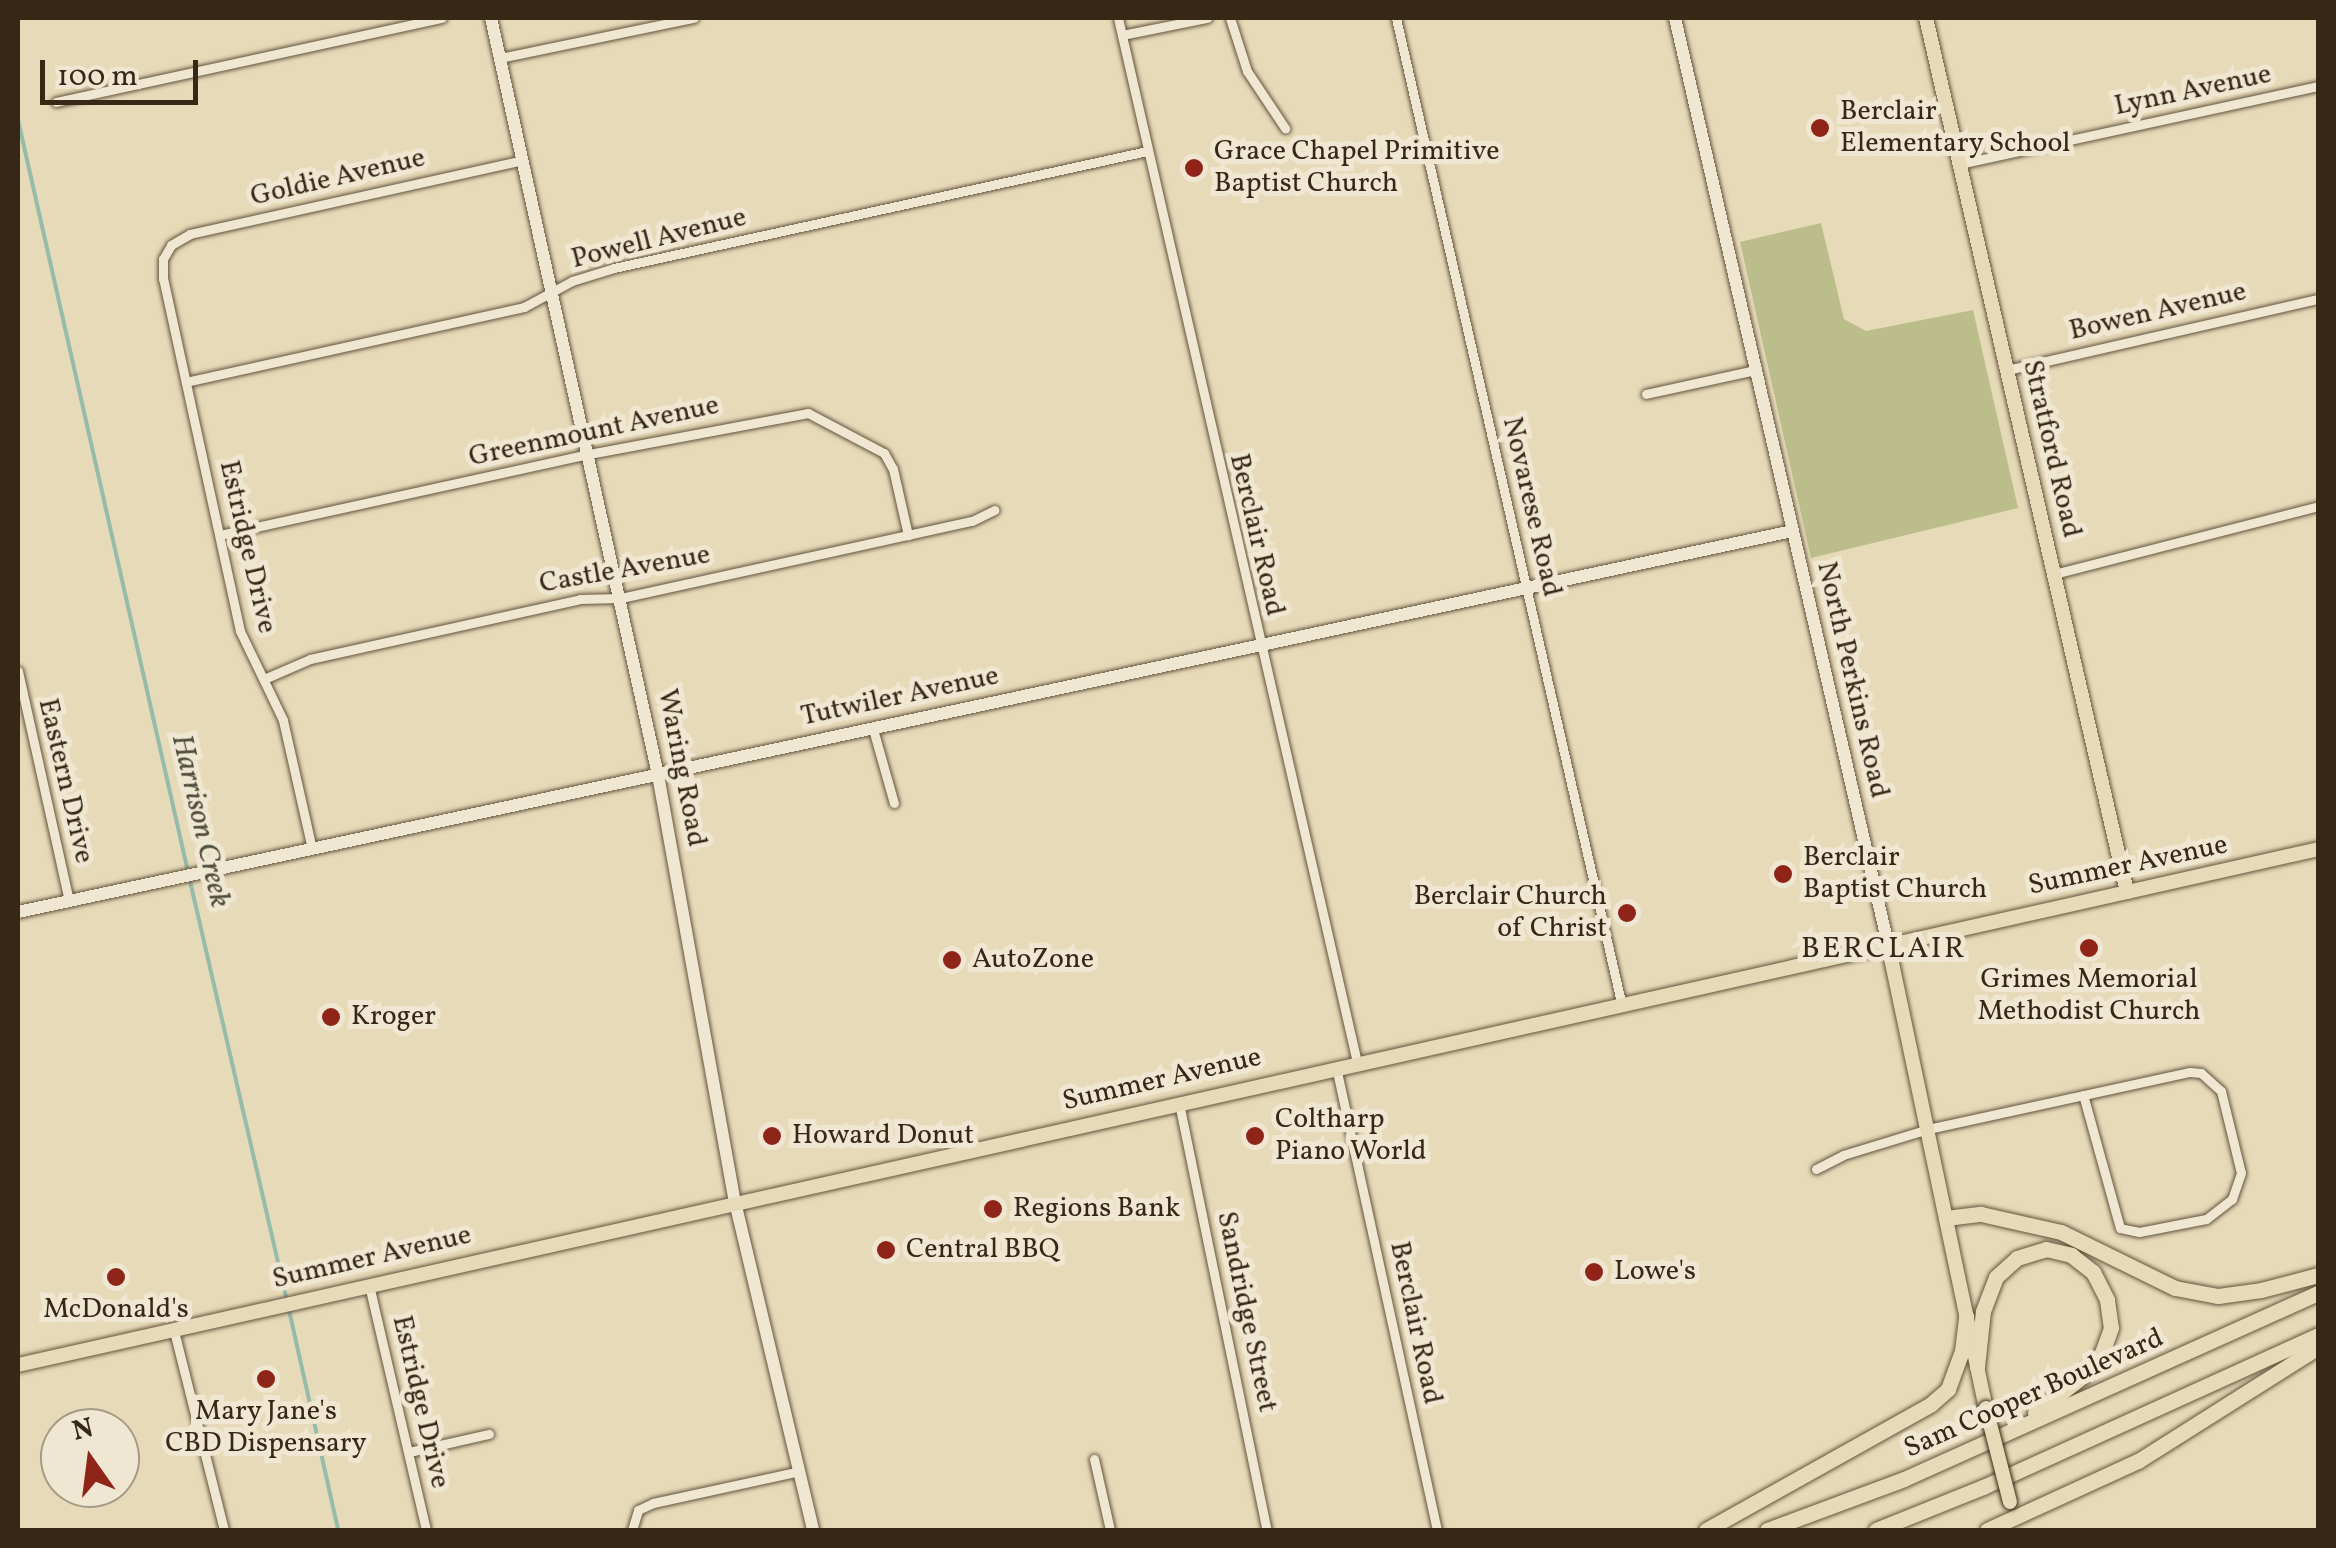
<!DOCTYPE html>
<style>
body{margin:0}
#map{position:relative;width:2336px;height:1548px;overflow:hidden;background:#e7dab8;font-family:Vollkorn,serif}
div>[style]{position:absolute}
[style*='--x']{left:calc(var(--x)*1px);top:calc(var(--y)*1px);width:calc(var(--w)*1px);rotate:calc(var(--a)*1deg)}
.green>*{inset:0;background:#bbbe8b}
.stream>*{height:4px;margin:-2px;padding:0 2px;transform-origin:2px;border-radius:2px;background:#97bbaa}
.roads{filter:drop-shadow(0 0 2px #63543e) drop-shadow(0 0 2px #63543e)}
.street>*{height:9px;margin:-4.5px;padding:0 4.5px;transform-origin:4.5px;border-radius:4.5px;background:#efe7d1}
.secondary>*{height:12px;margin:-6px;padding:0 6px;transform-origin:6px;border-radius:6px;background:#efe7d1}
.primary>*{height:14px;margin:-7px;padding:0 7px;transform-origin:7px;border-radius:7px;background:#e7dab8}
.highway>*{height:15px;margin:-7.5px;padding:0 7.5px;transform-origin:7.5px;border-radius:7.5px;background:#e7dab8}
.bridges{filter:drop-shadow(0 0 2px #372816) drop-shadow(0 0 2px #372816)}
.primary-bridge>*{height:14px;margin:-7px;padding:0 7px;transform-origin:7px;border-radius:7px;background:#e7dab8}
.dots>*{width:28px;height:28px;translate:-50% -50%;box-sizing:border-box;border:5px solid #efe7d1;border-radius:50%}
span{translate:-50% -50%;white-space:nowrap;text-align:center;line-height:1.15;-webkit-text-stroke:10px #efe7d1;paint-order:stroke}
.street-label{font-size:28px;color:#372816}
.poi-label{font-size:28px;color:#372816}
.left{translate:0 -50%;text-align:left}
.right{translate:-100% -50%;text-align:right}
.water-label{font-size:30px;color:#4f4d3b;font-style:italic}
.neighbourhood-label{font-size:30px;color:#372816;letter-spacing:2.5px}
.frame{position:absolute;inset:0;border:20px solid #372816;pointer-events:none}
.north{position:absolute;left:40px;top:1408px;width:100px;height:100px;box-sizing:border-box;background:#efe7d1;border:2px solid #a59b86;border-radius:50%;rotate:346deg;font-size:28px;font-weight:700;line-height:40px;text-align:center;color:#372816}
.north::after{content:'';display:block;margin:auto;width:35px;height:45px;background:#8f2418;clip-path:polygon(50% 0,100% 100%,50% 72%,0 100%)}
.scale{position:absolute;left:40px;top:60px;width:158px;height:45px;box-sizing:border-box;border:5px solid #372816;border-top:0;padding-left:12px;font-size:30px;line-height:35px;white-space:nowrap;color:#372816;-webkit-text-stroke:8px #efe7d1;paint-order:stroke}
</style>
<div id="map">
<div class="green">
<div style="clip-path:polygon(1821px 223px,1844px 319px,1866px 331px,1973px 310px,2018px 508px,1811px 558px,1740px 242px)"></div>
</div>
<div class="stream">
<div style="--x:18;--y:120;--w:771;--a:77.26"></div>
<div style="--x:190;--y:881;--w:430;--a:77"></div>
<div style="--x:289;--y:1310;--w:225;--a:77.4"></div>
</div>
<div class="roads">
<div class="street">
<div style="--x:1118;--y:18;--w:1071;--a:77.11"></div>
<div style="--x:1230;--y:18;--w:56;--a:72.2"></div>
<div style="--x:1247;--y:71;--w:69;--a:56.3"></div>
<div style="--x:1396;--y:18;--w:1014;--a:77.12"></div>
<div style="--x:1122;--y:35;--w:87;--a:-11.3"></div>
<div style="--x:500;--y:58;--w:198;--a:-11.7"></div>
<div style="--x:56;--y:102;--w:395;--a:-12.3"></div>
<div style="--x:1960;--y:164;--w:366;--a:-12.3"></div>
<div style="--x:2007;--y:370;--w:319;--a:-12.9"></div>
<div style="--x:186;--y:382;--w:346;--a:-12.5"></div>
<div style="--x:524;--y:307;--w:55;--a:-28.4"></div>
<div style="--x:572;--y:281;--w:44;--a:-17.2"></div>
<div style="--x:614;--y:268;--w:546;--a:-12.38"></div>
<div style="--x:1646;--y:394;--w:112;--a:-12.4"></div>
<div style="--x:220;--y:535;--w:378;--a:-12.4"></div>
<div style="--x:589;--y:454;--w:223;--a:-10.6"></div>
<div style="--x:808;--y:413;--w:86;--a:27.8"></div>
<div style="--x:884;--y:453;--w:18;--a:61"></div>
<div style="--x:893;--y:469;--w:68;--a:77.2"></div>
<div style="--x:2054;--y:574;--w:273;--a:-14.4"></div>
<div style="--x:18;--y:671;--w:236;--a:77.5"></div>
<div style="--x:264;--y:679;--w:50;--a:-23.5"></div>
<div style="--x:310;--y:659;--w:277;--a:-12.5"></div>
<div style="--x:580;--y:599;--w:41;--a:-1.4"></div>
<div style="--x:621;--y:598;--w:359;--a:-12.4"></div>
<div style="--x:972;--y:521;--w:25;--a:-26"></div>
<div style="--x:873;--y:729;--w:77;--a:74.2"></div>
<div style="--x:312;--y:849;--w:132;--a:-102.7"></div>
<div style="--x:283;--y:720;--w:99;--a:-115.8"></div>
<div style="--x:240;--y:631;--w:360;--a:-102.3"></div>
<div style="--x:163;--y:279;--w:20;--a:-90"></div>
<div style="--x:163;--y:259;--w:16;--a:-60"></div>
<div style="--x:171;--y:245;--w:22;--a:-30"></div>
<div style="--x:190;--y:234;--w:341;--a:-12.5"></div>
<div style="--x:1336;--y:1067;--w:474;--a:77.7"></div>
<div style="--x:1179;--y:1103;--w:436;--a:78.4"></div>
<div style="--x:1816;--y:1169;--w:30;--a:-27"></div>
<div style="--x:1843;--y:1155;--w:89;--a:-17"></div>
<div style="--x:1928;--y:1129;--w:268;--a:-12.3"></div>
<div style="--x:2190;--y:1072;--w:11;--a:5"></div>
<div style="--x:2201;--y:1073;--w:27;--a:42"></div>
<div style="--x:2221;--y:1091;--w:84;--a:76.3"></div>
<div style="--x:2241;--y:1173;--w:28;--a:109"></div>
<div style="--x:2232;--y:1199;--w:33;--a:142"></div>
<div style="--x:2206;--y:1219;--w:68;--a:169"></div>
<div style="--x:2139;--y:1232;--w:19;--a:-168"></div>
<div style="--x:2120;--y:1228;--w:138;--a:-105.5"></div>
<div style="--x:369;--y:1285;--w:252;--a:76.9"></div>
<div style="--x:174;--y:1331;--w:205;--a:75.9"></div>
<div style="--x:409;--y:1452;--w:82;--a:-12.7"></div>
<div style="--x:1094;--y:1459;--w:73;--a:77.3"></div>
<div style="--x:632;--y:1530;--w:21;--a:-73"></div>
<div style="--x:638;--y:1510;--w:17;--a:-25"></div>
<div style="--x:653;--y:1503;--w:150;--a:-12.3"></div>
</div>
<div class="secondary">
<div style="--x:491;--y:18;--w:775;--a:77.56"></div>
<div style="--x:658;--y:775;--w:434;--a:79.8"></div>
<div style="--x:735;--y:1202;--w:337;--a:76.6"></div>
<div style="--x:1675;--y:18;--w:950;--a:77.05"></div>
<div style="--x:18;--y:912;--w:1814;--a:-12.12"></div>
</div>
<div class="primary">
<div style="--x:1926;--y:18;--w:897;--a:77.05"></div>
<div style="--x:1888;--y:944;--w:474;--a:78.1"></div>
<div style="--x:18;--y:1365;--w:2357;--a:-12.64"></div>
</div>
<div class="highway">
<div style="--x:1946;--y:1218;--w:35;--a:-7"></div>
<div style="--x:1981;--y:1214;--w:82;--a:12.7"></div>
<div style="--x:2061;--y:1232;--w:127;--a:26.2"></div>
<div style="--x:2175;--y:1288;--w:44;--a:10.5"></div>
<div style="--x:2218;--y:1296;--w:43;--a:-7.9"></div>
<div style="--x:2261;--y:1290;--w:59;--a:-14.7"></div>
<div style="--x:1977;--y:1367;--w:56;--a:-83.9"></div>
<div style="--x:1983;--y:1311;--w:36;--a:-69"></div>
<div style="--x:1996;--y:1277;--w:28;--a:-42"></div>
<div style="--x:2017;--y:1258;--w:30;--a:-17"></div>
<div style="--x:2046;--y:1249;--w:26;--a:13"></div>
<div style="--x:2071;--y:1255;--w:28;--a:38"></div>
<div style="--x:2093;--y:1272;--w:31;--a:63"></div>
<div style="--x:2107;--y:1300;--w:28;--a:82"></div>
<div style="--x:2111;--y:1328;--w:27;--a:110"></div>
<div style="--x:2102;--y:1353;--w:28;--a:129"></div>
<div style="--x:2084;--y:1375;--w:62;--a:142.2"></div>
<div style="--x:1706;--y:1530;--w:258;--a:-29.2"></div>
<div style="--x:1931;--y:1404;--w:23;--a:-41"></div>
<div style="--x:1948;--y:1389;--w:40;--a:-69.8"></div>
<div style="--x:1962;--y:1351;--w:35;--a:-83"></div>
<div style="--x:1767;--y:1530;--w:146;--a:-20.4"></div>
<div style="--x:1904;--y:1479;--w:454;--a:-24.2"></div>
<div style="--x:1876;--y:1530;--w:115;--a:-21.9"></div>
<div style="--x:1983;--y:1487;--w:368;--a:-24.4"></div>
<div style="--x:1987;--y:1530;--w:166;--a:-24.6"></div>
<div style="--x:2138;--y:1461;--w:213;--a:-32.3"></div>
</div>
</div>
<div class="bridges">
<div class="primary-bridge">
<div style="--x:1986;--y:1408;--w:97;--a:75.7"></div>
</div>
</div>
<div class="dots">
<div style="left:1820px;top:128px;background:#8f2418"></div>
<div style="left:1194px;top:168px;background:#8f2418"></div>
<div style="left:1783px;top:874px;background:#8f2418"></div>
<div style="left:1627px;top:913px;background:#8f2418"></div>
<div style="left:2089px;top:948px;background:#8f2418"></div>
<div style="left:952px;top:960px;background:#8f2418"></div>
<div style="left:331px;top:1017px;background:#8f2418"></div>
<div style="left:772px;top:1136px;background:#8f2418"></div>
<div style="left:1255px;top:1136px;background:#8f2418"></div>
<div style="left:993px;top:1209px;background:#8f2418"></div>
<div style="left:886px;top:1250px;background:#8f2418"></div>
<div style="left:1594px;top:1272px;background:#8f2418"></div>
<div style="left:116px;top:1277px;background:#8f2418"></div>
<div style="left:266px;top:1379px;background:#8f2418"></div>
</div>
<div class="street-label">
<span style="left:2193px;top:91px;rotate:-12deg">Lynn Avenue</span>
<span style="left:338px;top:178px;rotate:-13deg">Goldie Avenue</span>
<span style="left:659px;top:239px;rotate:-14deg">Powell Avenue</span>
<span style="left:2158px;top:312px;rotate:-13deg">Bowen Avenue</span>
<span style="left:594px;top:432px;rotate:-12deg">Greenmount Avenue</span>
<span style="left:2051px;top:449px;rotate:77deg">Stratford Road</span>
<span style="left:1531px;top:507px;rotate:77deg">Novarese Road</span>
<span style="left:1256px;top:535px;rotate:77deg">Berclair Road</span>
<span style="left:247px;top:547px;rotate:77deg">Estridge Drive</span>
<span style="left:625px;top:570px;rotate:-10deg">Castle Avenue</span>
<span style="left:1852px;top:680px;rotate:77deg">North Perkins Road</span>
<span style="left:900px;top:697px;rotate:-12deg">Tutwiler Avenue</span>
<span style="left:681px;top:768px;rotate:79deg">Waring Road</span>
<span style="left:65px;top:781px;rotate:77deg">Eastern Drive</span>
<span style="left:2128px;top:866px;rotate:-12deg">Summer Avenue</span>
<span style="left:1162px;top:1080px;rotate:-13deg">Summer Avenue</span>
<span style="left:372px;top:1258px;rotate:-13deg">Summer Avenue</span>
<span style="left:1246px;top:1312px;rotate:78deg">Sandridge Street</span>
<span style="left:1415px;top:1323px;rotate:78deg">Berclair Road</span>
<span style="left:2034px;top:1394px;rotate:-24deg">Sam Cooper Boulevard</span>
<span style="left:420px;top:1402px;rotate:77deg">Estridge Drive</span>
</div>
<div class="poi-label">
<span class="left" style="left:1840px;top:128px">Berclair<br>Elementary School</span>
<span class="left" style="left:1214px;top:168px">Grace Chapel Primitive<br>Baptist Church</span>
<span class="left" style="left:1803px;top:874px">Berclair<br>Baptist Church</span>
<span class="right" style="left:1607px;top:913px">Berclair Church<br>of Christ</span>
<span class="left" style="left:972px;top:960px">AutoZone</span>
<span style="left:2089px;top:996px">Grimes Memorial<br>Methodist Church</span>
<span class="left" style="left:351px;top:1017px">Kroger</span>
<span class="left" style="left:1275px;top:1136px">Coltharp<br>Piano World</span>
<span class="left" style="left:792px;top:1136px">Howard Donut</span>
<span class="left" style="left:1013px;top:1209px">Regions Bank</span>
<span class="left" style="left:906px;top:1250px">Central BBQ</span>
<span class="left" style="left:1614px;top:1272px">Lowe's</span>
<span style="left:116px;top:1310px">McDonald's</span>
<span style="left:266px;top:1428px">Mary Jane's<br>CBD Dispensary</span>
</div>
<div class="water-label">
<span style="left:200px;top:821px;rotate:77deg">Harrison Creek</span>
</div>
<div class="neighbourhood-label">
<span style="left:1884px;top:949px">BERCLAIR</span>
</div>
<div class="frame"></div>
<div class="north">N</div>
<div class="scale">100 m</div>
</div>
